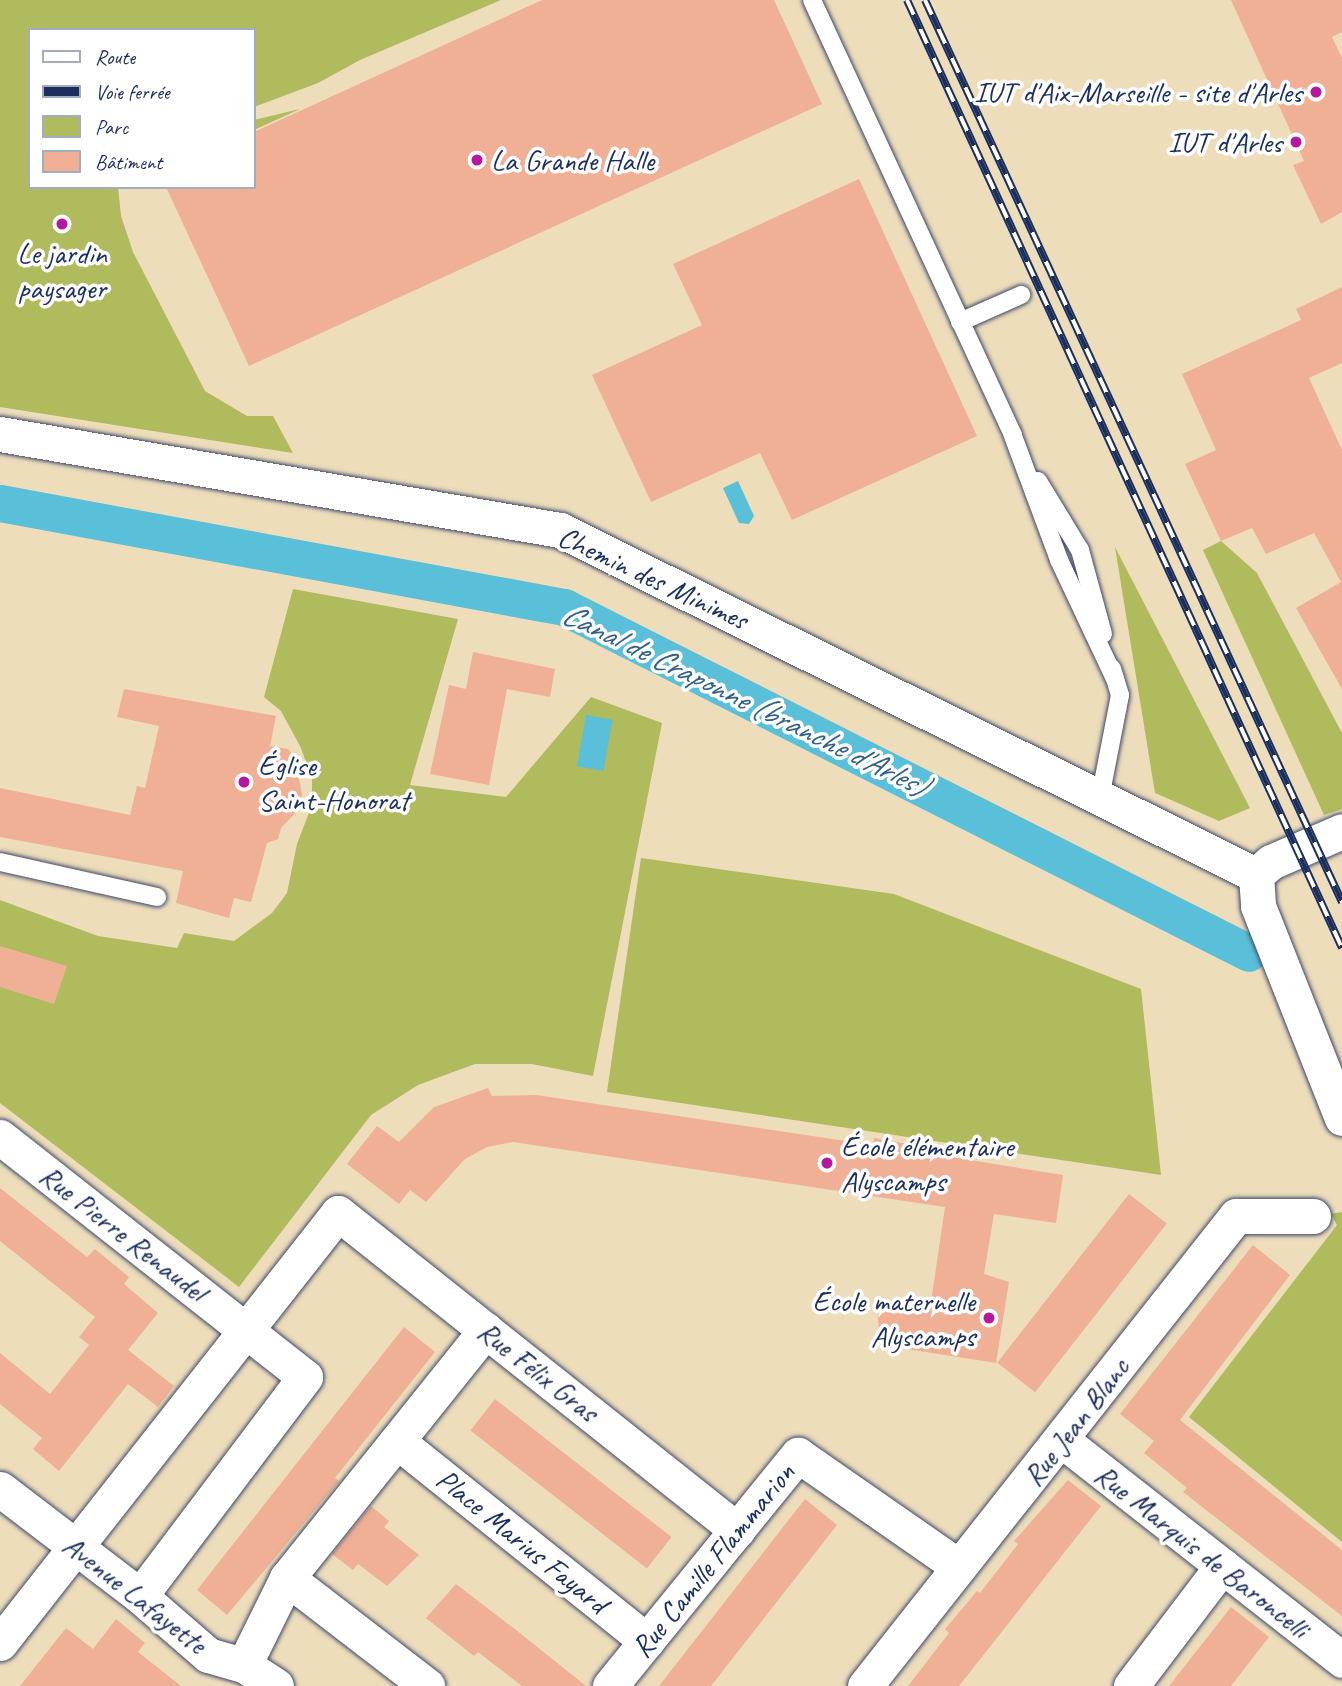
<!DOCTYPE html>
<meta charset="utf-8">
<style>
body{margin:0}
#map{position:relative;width:1342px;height:1686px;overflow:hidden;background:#edb;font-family:Caveat,sans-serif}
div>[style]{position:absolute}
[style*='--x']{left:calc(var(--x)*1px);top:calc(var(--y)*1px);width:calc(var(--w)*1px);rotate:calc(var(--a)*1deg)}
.green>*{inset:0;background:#afbb5d}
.water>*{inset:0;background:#5abfd8;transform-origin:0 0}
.canal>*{height:37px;margin:-18.5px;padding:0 18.5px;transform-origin:18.5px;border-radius:18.5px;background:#5abfd8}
.building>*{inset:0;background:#efb096;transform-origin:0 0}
.roads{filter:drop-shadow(0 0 2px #3b496c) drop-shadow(0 0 2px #3b496c)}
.lane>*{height:18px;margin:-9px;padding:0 9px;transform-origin:9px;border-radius:9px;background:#fff}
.street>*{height:35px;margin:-17.5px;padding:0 17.5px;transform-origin:17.5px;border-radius:17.5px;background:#fff}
.rail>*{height:8px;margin-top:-4px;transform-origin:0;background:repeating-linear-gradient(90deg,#fff 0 16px,#1b2f5e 0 32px);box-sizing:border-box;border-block:2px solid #1b2f5e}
.dots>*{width:19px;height:19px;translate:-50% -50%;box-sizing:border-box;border:4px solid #fff;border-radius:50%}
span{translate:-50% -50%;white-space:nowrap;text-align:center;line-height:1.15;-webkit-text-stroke:7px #fff;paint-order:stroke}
.poi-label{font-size:30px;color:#1b2f5e}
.right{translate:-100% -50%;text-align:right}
.left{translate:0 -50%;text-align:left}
.street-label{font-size:30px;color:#1b2f5e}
.water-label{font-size:32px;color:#316189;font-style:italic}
.legend{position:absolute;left:28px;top:28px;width:228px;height:161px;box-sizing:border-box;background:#fff;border:2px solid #a4acbf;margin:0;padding:9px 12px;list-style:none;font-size:21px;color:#1b2f5e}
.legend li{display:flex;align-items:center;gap:14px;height:35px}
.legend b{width:35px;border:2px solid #a4acbf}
</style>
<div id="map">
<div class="green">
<div style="clip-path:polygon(0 0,501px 0,360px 60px,318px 83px,254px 107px,254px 30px,30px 30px,30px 187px,118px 187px,121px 216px,133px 252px,205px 391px,247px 416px,273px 416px,293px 453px,0 407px)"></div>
<div style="clip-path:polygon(300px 109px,254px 130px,254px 120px)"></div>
<div style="clip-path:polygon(1221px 541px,1257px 573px,1342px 733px,1342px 809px,1324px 815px,1203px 550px)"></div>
<div style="clip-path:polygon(1115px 547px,1250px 808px,1219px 821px,1155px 793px)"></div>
<div style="clip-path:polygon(293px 589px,458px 619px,410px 785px,506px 797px,591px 697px,662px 723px,593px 1076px,532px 1064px,475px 1064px,418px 1085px,371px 1115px,239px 1287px,0 1103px,0 900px,98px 936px,177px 948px,184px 933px,234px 941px,272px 913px,287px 893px,297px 844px,312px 805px,312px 780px,301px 748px,281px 711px,264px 697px)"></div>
<div style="clip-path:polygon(641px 858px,894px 894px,1141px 989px,1161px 1175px,607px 1092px)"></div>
<div style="clip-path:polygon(1342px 1212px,1342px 1542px,1189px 1417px,1337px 1225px,1331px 1214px)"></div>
</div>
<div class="water">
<div style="clip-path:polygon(738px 481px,754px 516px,749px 524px,739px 523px,723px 488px)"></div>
<div style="left:586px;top:715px;width:27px;height:52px;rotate:10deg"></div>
</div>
<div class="canal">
<div style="--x:0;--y:503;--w:574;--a:10.45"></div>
<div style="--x:564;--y:607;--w:767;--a:26.8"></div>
</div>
<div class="building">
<div style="clip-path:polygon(542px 0,774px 0,822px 104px,249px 366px,166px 187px,254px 187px,254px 132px)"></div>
<div style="clip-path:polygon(1231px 0,1342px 0,1342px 32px,1332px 37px,1342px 58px,1342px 212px,1321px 224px,1293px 165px,1304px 161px)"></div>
<div style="clip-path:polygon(859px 179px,977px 436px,792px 520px,760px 453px,651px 502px,592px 375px,702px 325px,673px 264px)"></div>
<div style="clip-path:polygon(1342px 287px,1342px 363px,1309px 378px,1342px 450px,1342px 689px,1296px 608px,1341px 582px,1314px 533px,1266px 554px,1252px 528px,1221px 541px,1185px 464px,1216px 450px,1182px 374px,1301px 320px,1296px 309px)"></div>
<div style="clip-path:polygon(473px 652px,555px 669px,550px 697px,507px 689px,489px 785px,430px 774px,449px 685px,466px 689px)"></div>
<div style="clip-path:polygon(124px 689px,276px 716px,270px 746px,288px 749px,296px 759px,292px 774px,299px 779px,302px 794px,298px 810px,281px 828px,278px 839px,267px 843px,251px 902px,234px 898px,229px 918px,176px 903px,183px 871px,0 837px,0 788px,130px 815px,137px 786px,145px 788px,159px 726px,117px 717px)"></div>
<div style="clip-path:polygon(0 946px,67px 966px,54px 1004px,0 987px)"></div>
<div style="clip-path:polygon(488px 1088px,492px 1096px,536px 1095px,873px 1145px,874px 1138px,953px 1152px,951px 1157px,1063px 1175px,1056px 1223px,994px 1214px,984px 1274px,1009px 1282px,996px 1363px,894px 1347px,879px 1331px,878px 1318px,888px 1301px,901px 1298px,931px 1302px,945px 1207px,513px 1142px,487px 1147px,465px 1159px,426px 1202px,410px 1190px,399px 1204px,347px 1164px,377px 1126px,399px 1142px,434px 1107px)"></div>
<div style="clip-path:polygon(0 1188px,87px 1257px,95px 1249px,129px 1277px,124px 1284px,158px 1313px,128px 1350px,174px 1386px,158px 1407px,128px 1384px,59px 1471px,33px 1449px,42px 1438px,0 1404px,0 1353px,50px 1394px,89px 1345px,79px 1337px,95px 1317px,0 1241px)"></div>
<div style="left:1129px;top:1194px;width:48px;height:214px;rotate:38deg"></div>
<div style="clip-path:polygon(1253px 1245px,1290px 1275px,1180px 1420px,1342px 1550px,1342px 1616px,1183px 1492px,1187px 1488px,1144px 1453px,1154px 1441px,1120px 1414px)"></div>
<div style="clip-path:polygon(404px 1327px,435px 1352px,335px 1478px,339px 1481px,227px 1615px,197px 1590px)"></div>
<div style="left:495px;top:1399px;width:224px;height:40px;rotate:38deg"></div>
<div style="clip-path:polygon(1068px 1480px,1101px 1506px,959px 1686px,908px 1686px,949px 1633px,945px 1629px,977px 1591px,980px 1593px,1018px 1544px,1014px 1541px)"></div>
<div style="clip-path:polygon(805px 1499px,837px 1525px,711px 1686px,659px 1686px)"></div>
<div style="clip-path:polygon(371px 1506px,389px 1521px,384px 1527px,419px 1555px,387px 1586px,358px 1564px,353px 1570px,332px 1554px)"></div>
<div style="clip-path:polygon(456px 1584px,516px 1630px,586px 1686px,522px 1686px,478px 1652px,474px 1656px,426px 1618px)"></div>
<div style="clip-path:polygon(1231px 1607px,1269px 1637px,1231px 1686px,1169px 1686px)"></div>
<div style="clip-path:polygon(116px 1619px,145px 1643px,138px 1652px,181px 1686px,20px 1686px,66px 1628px,93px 1649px)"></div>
</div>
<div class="roads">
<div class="lane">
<div style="--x:812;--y:0;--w:480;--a:65.2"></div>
<div style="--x:1013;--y:436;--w:132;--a:69.6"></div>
<div style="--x:1059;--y:560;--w:132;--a:64.8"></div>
<div style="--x:960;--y:322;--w:67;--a:-23.9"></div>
<div style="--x:1038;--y:481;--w:81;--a:58.7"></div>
<div style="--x:1080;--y:550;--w:87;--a:74.7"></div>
<div style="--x:1100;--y:798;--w:105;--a:-79"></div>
<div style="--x:1120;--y:695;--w:28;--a:-107"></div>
<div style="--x:0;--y:862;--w:161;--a:12.6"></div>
</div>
<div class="street">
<div style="--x:0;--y:434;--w:568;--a:9.73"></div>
<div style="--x:560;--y:530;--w:777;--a:26.37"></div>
<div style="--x:1256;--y:875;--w:31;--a:86"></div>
<div style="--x:1258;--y:906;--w:228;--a:68.4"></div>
<div style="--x:1256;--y:875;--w:20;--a:-41"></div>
<div style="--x:1271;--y:862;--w:77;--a:-23.6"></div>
<div style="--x:0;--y:1137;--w:388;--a:38.2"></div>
<div style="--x:305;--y:1377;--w:274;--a:127"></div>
<div style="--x:397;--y:1441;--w:320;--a:38.7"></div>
<div style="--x:1063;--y:1441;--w:355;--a:38.1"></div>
<div style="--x:0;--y:1489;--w:176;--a:37.4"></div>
<div style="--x:140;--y:1596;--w:90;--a:40.9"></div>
<div style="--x:208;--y:1655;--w:37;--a:16"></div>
<div style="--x:244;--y:1665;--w:38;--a:33"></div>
<div style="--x:287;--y:1578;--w:177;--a:37.6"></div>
<div style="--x:0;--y:1643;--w:547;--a:-51.83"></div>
<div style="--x:338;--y:1213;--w:510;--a:38.47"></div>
<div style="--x:244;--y:1665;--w:97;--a:-63.7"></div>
<div style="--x:287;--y:1578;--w:318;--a:-51.3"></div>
<div style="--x:610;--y:1686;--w:298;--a:-50.9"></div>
<div style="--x:798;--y:1455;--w:196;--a:34.8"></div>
<div style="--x:865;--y:1686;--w:599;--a:-51.71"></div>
<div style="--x:1236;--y:1216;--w:77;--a:0"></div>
<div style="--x:1131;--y:1686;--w:151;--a:-52.8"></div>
</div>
</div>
<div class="rail">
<div style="--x:907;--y:0;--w:1043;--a:65.35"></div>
<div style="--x:925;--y:0;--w:994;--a:65.19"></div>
</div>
<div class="dots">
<div style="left:1316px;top:92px;background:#b5179e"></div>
<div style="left:1296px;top:142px;background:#b5179e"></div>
<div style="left:477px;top:160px;background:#b5179e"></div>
<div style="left:62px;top:224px;background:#b5179e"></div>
<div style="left:244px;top:782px;background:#b5179e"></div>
<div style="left:827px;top:1163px;background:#b5179e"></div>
<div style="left:989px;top:1318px;background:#b5179e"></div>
</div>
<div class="poi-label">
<span class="right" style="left:1302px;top:92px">IUT d'Aix-Marseille - site d'Arles</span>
<span class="right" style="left:1282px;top:142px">IUT d'Arles</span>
<span class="left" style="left:491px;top:160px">La Grande Halle</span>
<span style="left:62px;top:270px">Le jardin<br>paysager</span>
<span class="left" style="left:258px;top:782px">Église<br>Saint-Honorat</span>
<span class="left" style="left:841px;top:1163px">École élémentaire<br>Alyscamps</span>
<span class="right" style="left:975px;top:1318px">École maternelle<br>Alyscamps</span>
</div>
<div class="street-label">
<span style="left:653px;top:578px;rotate:25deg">Chemin des Minimes</span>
<span style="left:123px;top:1233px;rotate:38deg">Rue Pierre Renaudel</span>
<span style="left:538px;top:1371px;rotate:38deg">Rue Félix Gras</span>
<span style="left:1076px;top:1422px;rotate:-52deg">Rue Jean Blanc</span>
<span style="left:522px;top:1541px;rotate:39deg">Place Marius Fayard</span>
<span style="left:1202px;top:1551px;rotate:38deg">Rue Marquis de Baroncelli</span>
<span style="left:713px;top:1560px;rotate:-51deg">Rue Camille Flammarion</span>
<span style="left:135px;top:1594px;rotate:38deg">Avenue Lafayette</span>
</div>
<div class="water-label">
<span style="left:744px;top:700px;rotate:26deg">Canal de Craponne (branche d'Arles)</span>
</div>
<ul class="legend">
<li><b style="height:9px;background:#fff"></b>Route</li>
<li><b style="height:9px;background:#1b2f5e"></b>Voie ferrée</li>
<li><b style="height:19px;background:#afbb5d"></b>Parc</li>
<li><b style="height:19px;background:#efb096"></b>Bâtiment</li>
</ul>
</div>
